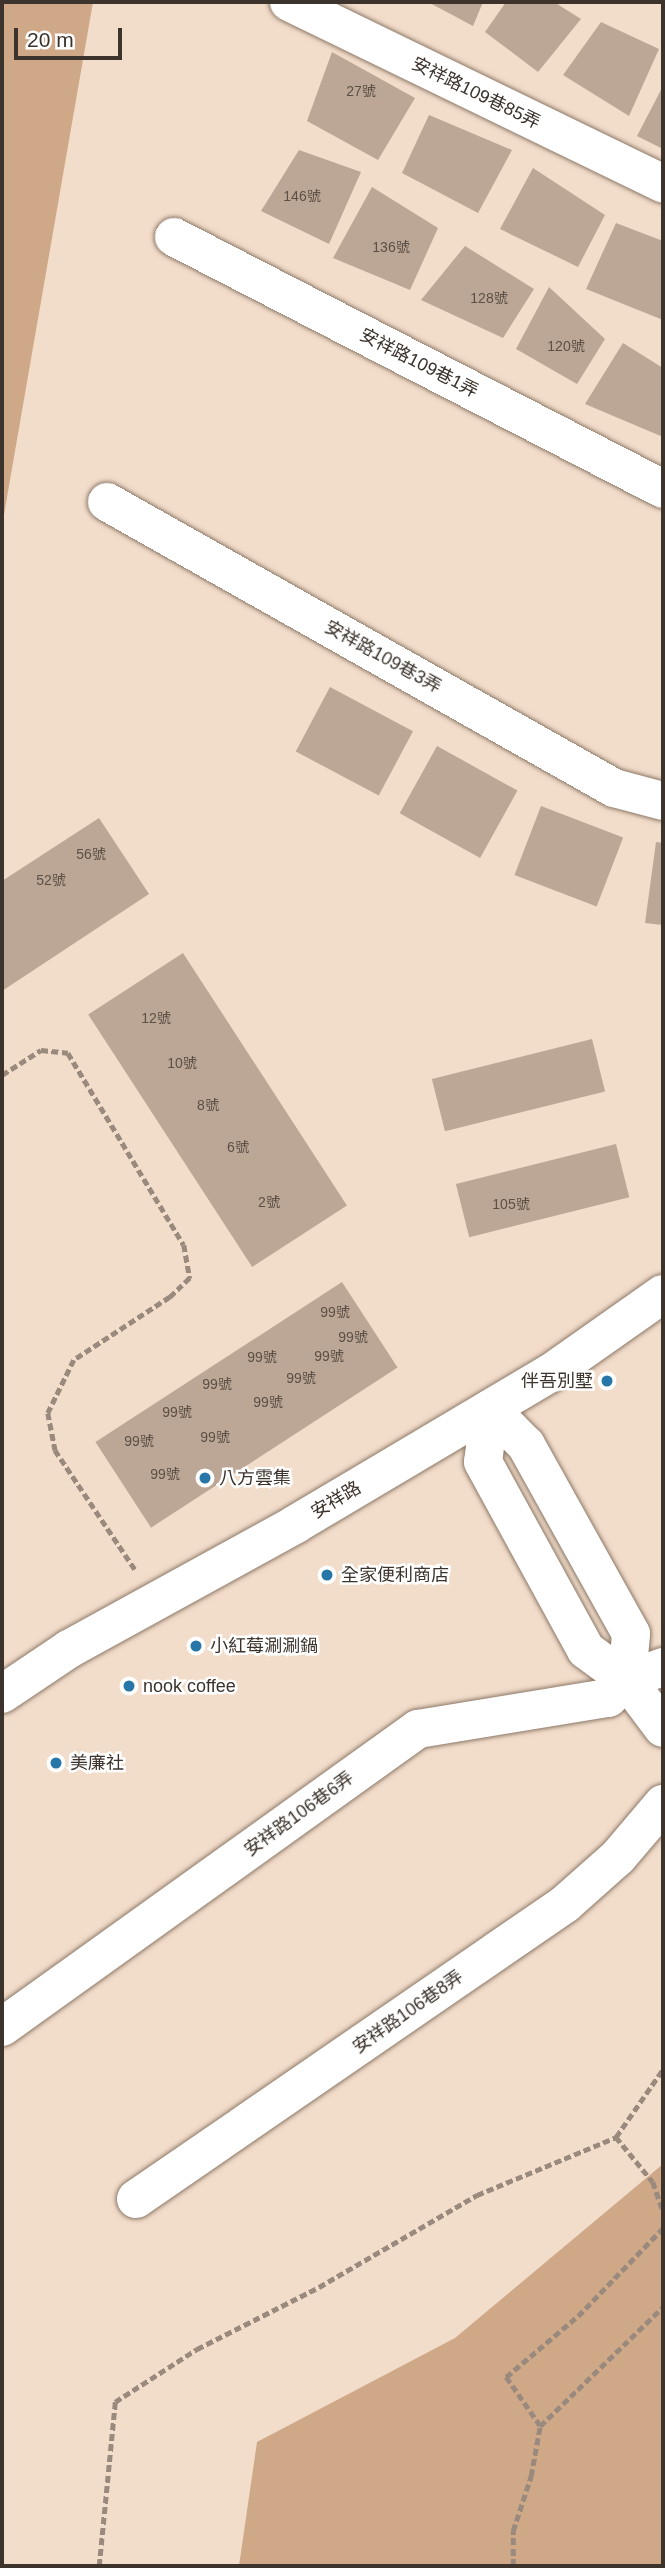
<!DOCTYPE html>
<meta charset="utf-8">
<style>
body{margin:0}
#map{position:relative;width:665px;height:2568px;overflow:hidden;background:#f2dcca;font-family:Arial,"Noto Sans TC",sans-serif}
div>[style]{position:absolute}
[style*='--x']{left:calc(var(--x)*1px);top:calc(var(--y)*1px);width:calc(var(--w)*1px);rotate:calc(var(--a)*1deg)}
.green>*{inset:0;background:#cfa888}
.building>*{inset:0;background:#bca796;transform-origin:0 0}
.path>*{height:4.5px;margin-top:-2.25px;transform-origin:0;background:repeating-linear-gradient(90deg,#998a7d 0 7px,transparent 0 10.5px)}
.roads{filter:drop-shadow(0 0 2px #8d7968) drop-shadow(0 0 2px #8d7968)}
.minor>*{height:38px;margin:-19px;padding:0 19px;transform-origin:19px;border-radius:19px;background:#fff}
.dots>*{width:19px;height:19px;translate:-50% -50%;box-sizing:border-box;border:4px solid #fff;border-radius:50%}
span{translate:-50% -50%;white-space:nowrap;text-align:center;line-height:1.15;-webkit-text-stroke:5px #fff;paint-order:stroke}
.number-label{font-size:14px;color:#5c5046}
.number-label span{-webkit-text-stroke-width:0}
.street-label{font-size:18px;color:#3c332c}
.poi-label{font-size:18px;color:#3c332c}
.right{translate:-100% -50%;text-align:right}
.left{translate:0 -50%;text-align:left}
.frame{position:absolute;inset:0;border:4px solid #3c332c;pointer-events:none}
.scale{position:absolute;left:14px;top:28px;width:108px;height:32px;box-sizing:border-box;border:4px solid #3c332c;border-top:0;padding-left:9px;font-size:21px;line-height:24px;white-space:nowrap;color:#3c332c;-webkit-text-stroke:5px #fff;paint-order:stroke}
</style>
<div id="map">
<div class="green">
<div style="clip-path:polygon(2px 2px,93px 2px,2px 526px)"></div>
<div style="clip-path:polygon(663px 2164px,663px 2566px,239px 2566px,257px 2442px,455px 2338px)"></div>
</div>
<div class="building">
<div style="clip-path:polygon(428px 2px,483px 2px,473px 26px)"></div>
<div style="clip-path:polygon(506px 2px,554px 2px,581px 19px,538px 72px,485px 32px)"></div>
<div style="clip-path:polygon(601px 22px,659px 49px,629px 116px,563px 75px)"></div>
<div style="clip-path:polygon(332px 52px,415px 98px,378px 160px,307px 121px)"></div>
<div style="clip-path:polygon(663px 86px,663px 149px,637px 136px)"></div>
<div style="clip-path:polygon(429px 115px,512px 150px,478px 213px,402px 173px)"></div>
<div style="clip-path:polygon(299px 150px,361px 172px,329px 244px,261px 211px)"></div>
<div style="clip-path:polygon(533px 168px,605px 215px,578px 267px,500px 229px)"></div>
<div style="clip-path:polygon(372px 187px,438px 228px,410px 290px,333px 258px)"></div>
<div style="clip-path:polygon(616px 223px,663px 241px,663px 320px,586px 289px)"></div>
<div style="clip-path:polygon(465px 246px,534px 289px,503px 338px,421px 300px)"></div>
<div style="clip-path:polygon(549px 287px,605px 339px,577px 384px,516px 349px)"></div>
<div style="clip-path:polygon(623px 343px,663px 368px,663px 437px,585px 404px)"></div>
<div style="left:330px;top:687px;width:94px;height:73px;rotate:28deg"></div>
<div style="left:437px;top:746px;width:92px;height:77px;rotate:29deg"></div>
<div style="left:541px;top:806px;width:88px;height:74px;rotate:21deg"></div>
<div style="clip-path:polygon(99px 818px,149px 894px,2px 991px,2px 881px)"></div>
<div style="clip-path:polygon(656px 842px,663px 843px,663px 925px,645px 923px)"></div>
<div style="left:183px;top:953px;width:301px;height:113px;rotate:57deg"></div>
<div style="left:592px;top:1039px;width:54px;height:165px;rotate:76deg"></div>
<div style="left:616px;top:1144px;width:55px;height:165px;rotate:76deg"></div>
<div style="left:342px;top:1282px;width:102px;height:294px;rotate:57deg"></div>
</div>
<div class="path">
<div style="--x:2;--y:1075;--w:46;--a:-32.7"></div>
<div style="--x:41;--y:1050;--w:27;--a:6"></div>
<div style="--x:68;--y:1053;--w:224;--a:58.9"></div>
<div style="--x:184;--y:1245;--w:34;--a:80"></div>
<div style="--x:190;--y:1278;--w:28;--a:136"></div>
<div style="--x:170;--y:1297;--w:115;--a:146.7"></div>
<div style="--x:74;--y:1360;--w:59;--a:116.1"></div>
<div style="--x:48;--y:1413;--w:38;--a:79"></div>
<div style="--x:55;--y:1450;--w:146;--a:56.2"></div>
<div style="--x:616;--y:2137;--w:58;--a:50.6"></div>
<div style="--x:653;--y:2182;--w:31;--a:71"></div>
<div style="--x:540;--y:2426;--w:60;--a:-124.8"></div>
<div style="--x:506;--y:2377;--w:94;--a:-40.3"></div>
<div style="--x:578;--y:2316;--w:122;--a:-46"></div>
<div style="--x:99;--y:2566;--w:165;--a:-84.4"></div>
<div style="--x:115;--y:2402;--w:98;--a:-32.9"></div>
<div style="--x:197;--y:2349;--w:137;--a:-26.9"></div>
<div style="--x:319;--y:2287;--w:183;--a:-30.2"></div>
<div style="--x:477;--y:2195;--w:151;--a:-22.6"></div>
<div style="--x:616;--y:2137;--w:83;--a:-55.3"></div>
<div style="--x:513;--y:2566;--w:35;--a:-90"></div>
<div style="--x:513;--y:2531;--w:58;--a:-71.9"></div>
<div style="--x:531;--y:2476;--w:51;--a:-79.8"></div>
<div style="--x:540;--y:2426;--w:171;--a:-44.1"></div>
</div>
<div class="roads">
<div class="minor">
<div style="--x:289;--y:2;--w:416;--a:25.9"></div>
<div style="--x:174;--y:237;--w:550;--a:27.26"></div>
<div style="--x:107;--y:502;--w:582;--a:29.43"></div>
<div style="--x:614;--y:788;--w:51;--a:14.9"></div>
<div style="--x:490;--y:1409;--w:53;--a:97.5"></div>
<div style="--x:483;--y:1462;--w:214;--a:61.3"></div>
<div style="--x:586;--y:1650;--w:51;--a:36.2"></div>
<div style="--x:627;--y:1680;--w:60;--a:53.1"></div>
<div style="--x:490;--y:1409;--w:51;--a:45"></div>
<div style="--x:526;--y:1445;--w:216;--a:60.9"></div>
<div style="--x:631;--y:1634;--w:46;--a:95"></div>
<div style="--x:2;--y:1694;--w:81;--a:-33.9"></div>
<div style="--x:69;--y:1649;--w:259;--a:-28.8"></div>
<div style="--x:296;--y:1524;--w:294;--a:-30.7"></div>
<div style="--x:549;--y:1374;--w:139;--a:-35.1"></div>
<div style="--x:2;--y:2027;--w:512;--a:-35.62"></div>
<div style="--x:418;--y:1729;--w:193;--a:-9.3"></div>
<div style="--x:608;--y:1698;--w:26;--a:-43"></div>
<div style="--x:627;--y:1680;--w:38;--a:-20"></div>
<div style="--x:136;--y:2199;--w:521;--a:-34.51"></div>
<div style="--x:565;--y:1904;--w:71;--a:-41.6"></div>
<div style="--x:618;--y:1857;--w:70;--a:-49.7"></div>
</div>
</div>
<div class="dots">
<div style="left:607px;top:1381px;background:#2776a8"></div>
<div style="left:205px;top:1478px;background:#2776a8"></div>
<div style="left:327px;top:1575px;background:#2776a8"></div>
<div style="left:196px;top:1646px;background:#2776a8"></div>
<div style="left:129px;top:1686px;background:#2776a8"></div>
<div style="left:56px;top:1763px;background:#2776a8"></div>
</div>
<div class="number-label">
<span style="left:361px;top:91px">27號</span>
<span style="left:302px;top:196px">146號</span>
<span style="left:391px;top:247px">136號</span>
<span style="left:489px;top:298px">128號</span>
<span style="left:566px;top:346px">120號</span>
<span style="left:91px;top:854px">56號</span>
<span style="left:51px;top:880px">52號</span>
<span style="left:156px;top:1018px">12號</span>
<span style="left:182px;top:1063px">10號</span>
<span style="left:208px;top:1105px">8號</span>
<span style="left:238px;top:1147px">6號</span>
<span style="left:269px;top:1202px">2號</span>
<span style="left:511px;top:1204px">105號</span>
<span style="left:335px;top:1312px">99號</span>
<span style="left:353px;top:1337px">99號</span>
<span style="left:329px;top:1356px">99號</span>
<span style="left:262px;top:1357px">99號</span>
<span style="left:301px;top:1378px">99號</span>
<span style="left:217px;top:1384px">99號</span>
<span style="left:268px;top:1402px">99號</span>
<span style="left:177px;top:1412px">99號</span>
<span style="left:215px;top:1437px">99號</span>
<span style="left:139px;top:1441px">99號</span>
<span style="left:165px;top:1474px">99號</span>
</div>
<div class="street-label">
<span style="left:476px;top:93px;rotate:26deg">安祥路109巷85弄</span>
<span style="left:419px;top:363px;rotate:27deg">安祥路109巷1弄</span>
<span style="left:383px;top:657px;rotate:29deg">安祥路109巷3弄</span>
<span style="left:336px;top:1500px;rotate:-31deg">安祥路</span>
<span style="left:299px;top:1814px;rotate:-36deg">安祥路106巷6弄</span>
<span style="left:408px;top:2012px;rotate:-35deg">安祥路106巷8弄</span>
</div>
<div class="poi-label">
<span class="right" style="left:593px;top:1381px">伴吾別墅</span>
<span class="left" style="left:219px;top:1478px">八方雲集</span>
<span class="left" style="left:341px;top:1575px">全家便利商店</span>
<span class="left" style="left:210px;top:1646px">小紅莓涮涮鍋</span>
<span class="left" style="left:143px;top:1686px">nook coffee</span>
<span class="left" style="left:70px;top:1763px">美廉社</span>
</div>
<div class="frame"></div>
<div class="scale">20 m</div>
</div>
